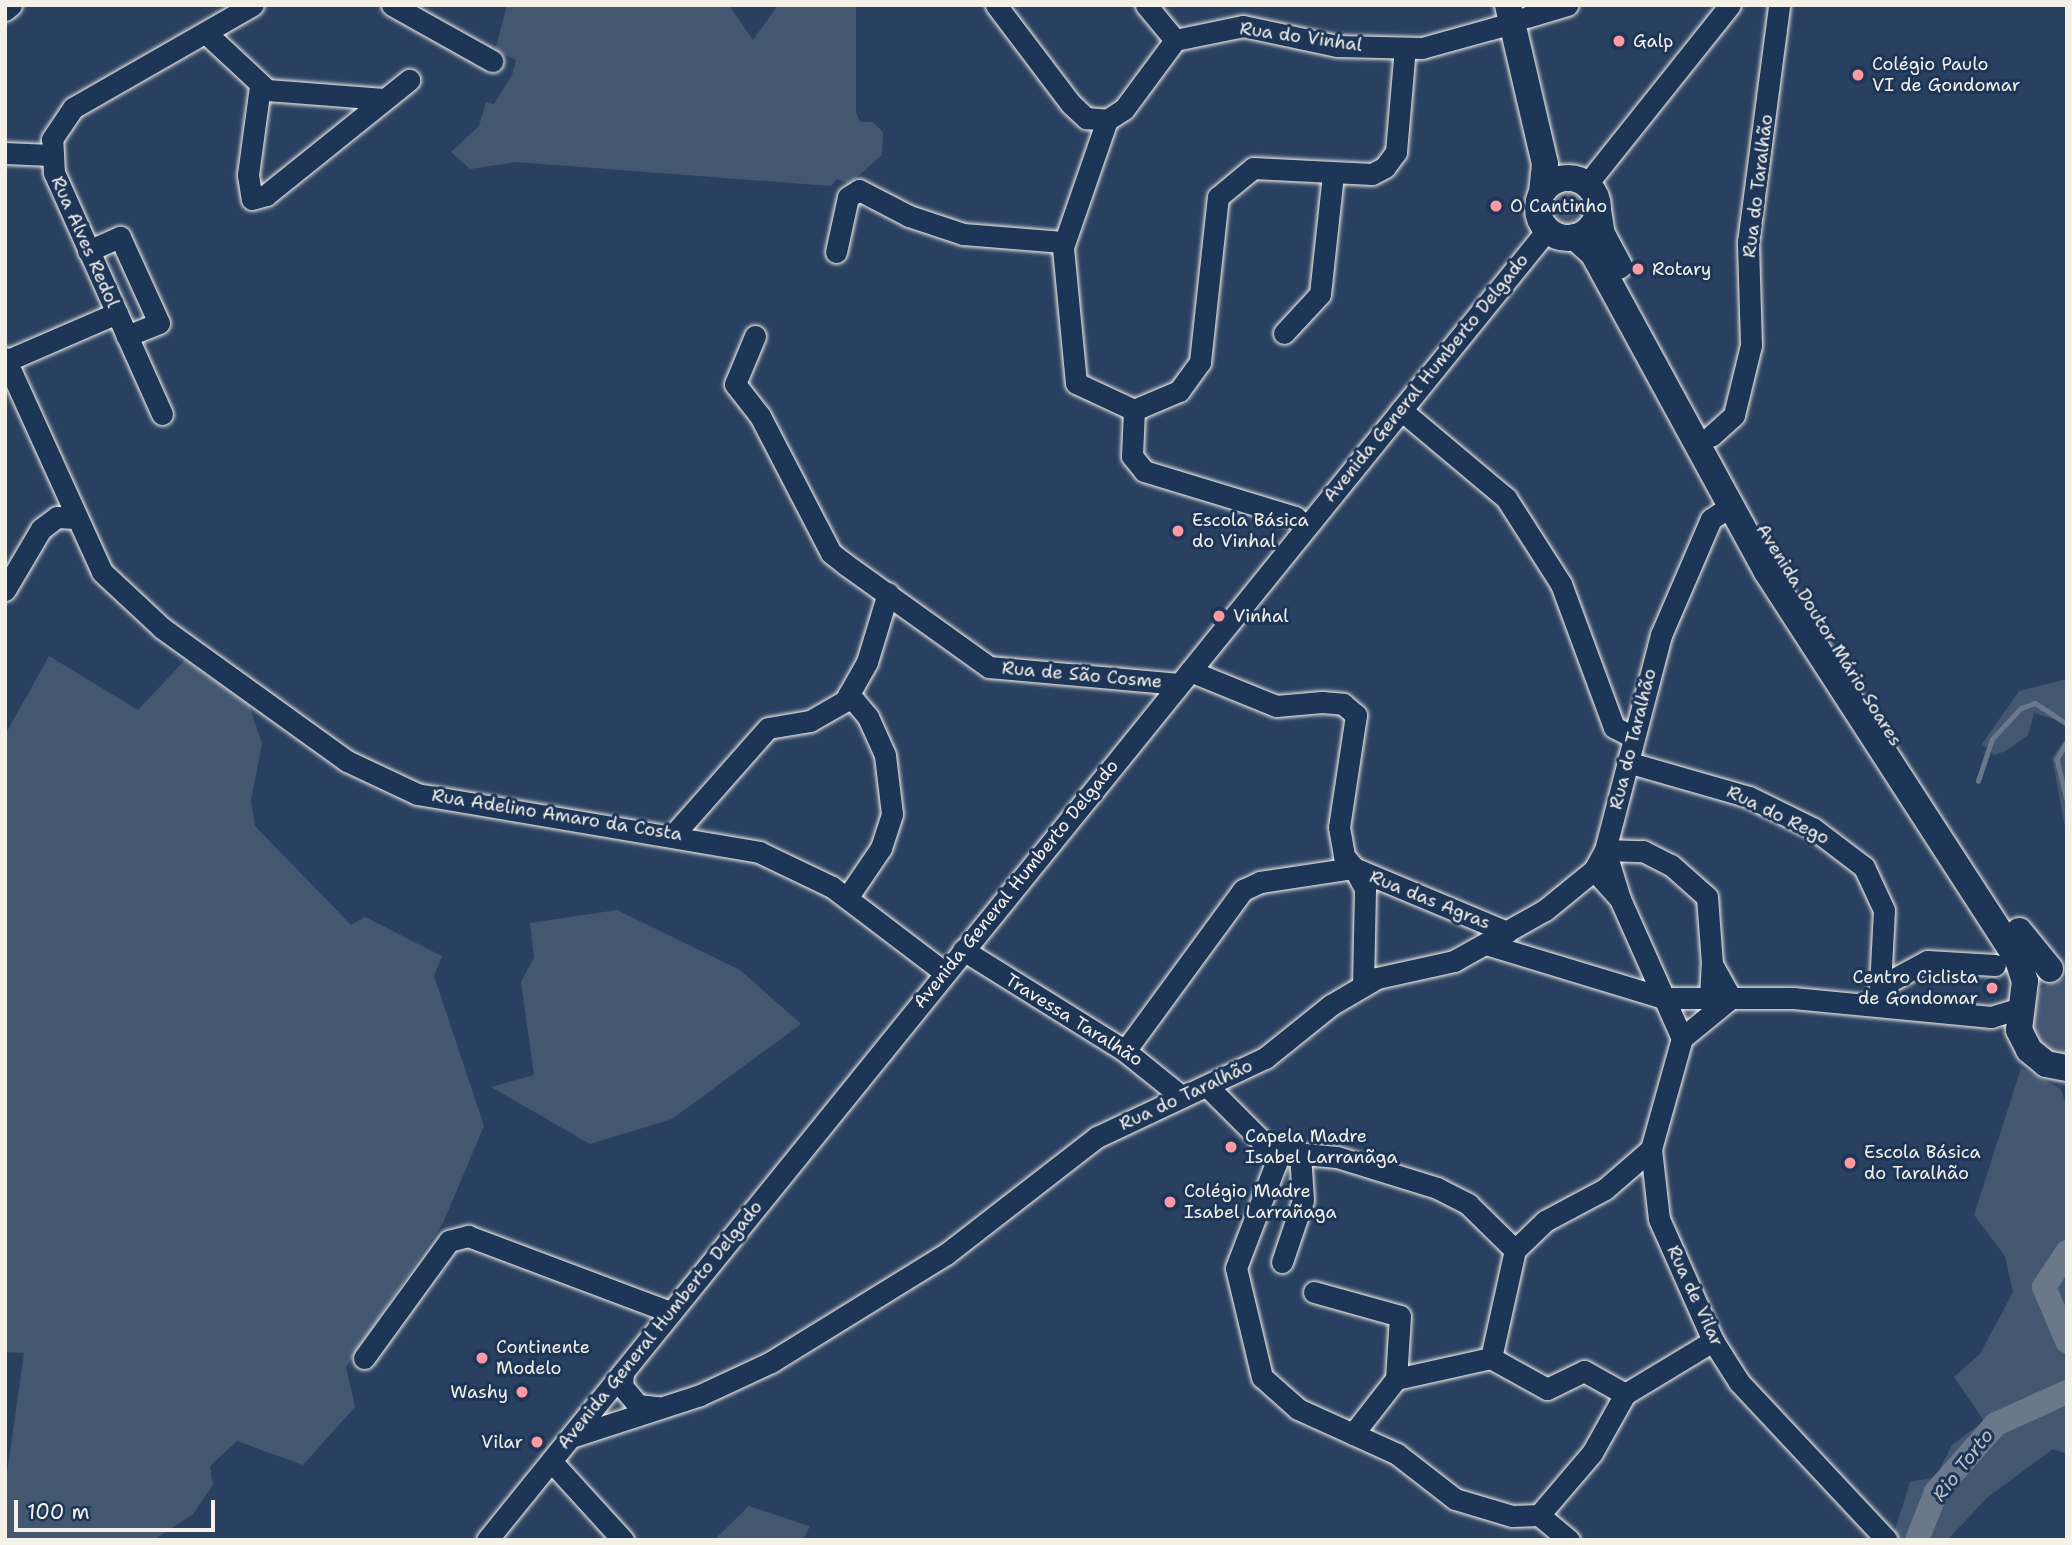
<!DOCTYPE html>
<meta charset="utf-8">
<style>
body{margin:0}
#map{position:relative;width:2072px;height:1545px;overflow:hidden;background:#2a4060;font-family:"Shantell Sans",sans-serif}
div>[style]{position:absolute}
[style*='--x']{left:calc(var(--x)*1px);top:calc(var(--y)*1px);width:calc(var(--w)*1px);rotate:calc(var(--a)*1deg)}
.green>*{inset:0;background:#445771}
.round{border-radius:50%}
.stream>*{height:4.5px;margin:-2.25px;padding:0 2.25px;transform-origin:2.25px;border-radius:2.25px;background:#6a788a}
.river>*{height:24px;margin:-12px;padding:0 12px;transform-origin:12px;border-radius:12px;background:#6a788a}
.roads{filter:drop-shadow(0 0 2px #f4f1e8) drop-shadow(0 0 2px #f4f1e8)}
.minor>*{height:21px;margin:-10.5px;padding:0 10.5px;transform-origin:10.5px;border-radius:10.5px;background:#1d3557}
.major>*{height:26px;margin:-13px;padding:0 13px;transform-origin:13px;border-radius:13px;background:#1d3557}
.major>.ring{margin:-13px;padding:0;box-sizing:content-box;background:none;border:26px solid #1d3557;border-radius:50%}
.dots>*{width:19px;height:19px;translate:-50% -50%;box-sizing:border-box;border:4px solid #1d3557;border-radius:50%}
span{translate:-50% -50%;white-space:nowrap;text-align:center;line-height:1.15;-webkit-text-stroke:6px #1d3557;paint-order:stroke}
.street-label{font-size:18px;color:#f4f1e8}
.poi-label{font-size:18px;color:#f4f1e8}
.left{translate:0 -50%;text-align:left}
.right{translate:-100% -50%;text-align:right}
.water-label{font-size:19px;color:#bdc1c2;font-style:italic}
.frame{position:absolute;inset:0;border:7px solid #f4f1e8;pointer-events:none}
.scale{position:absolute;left:14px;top:1500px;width:201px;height:32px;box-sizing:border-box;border:4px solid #f4f1e8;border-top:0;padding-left:9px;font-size:21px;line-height:24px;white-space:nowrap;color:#f4f1e8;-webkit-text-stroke:5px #1d3557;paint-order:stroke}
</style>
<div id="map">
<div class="green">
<div style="clip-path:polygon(507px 5px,729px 5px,753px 40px,778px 5px,856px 5px,856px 112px,860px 122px,873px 122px,883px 132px,882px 155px,849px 184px,837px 179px,831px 186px,516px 162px,470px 169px,451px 152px,479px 126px,486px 102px,494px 104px,512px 75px,516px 60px,495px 50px)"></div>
<div class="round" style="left:1547px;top:186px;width:42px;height:42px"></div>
<div style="clip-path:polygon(49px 656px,138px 710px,185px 660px,249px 705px,262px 744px,251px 800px,255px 826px,351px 925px,365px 917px,442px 956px,434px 976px,484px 1126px,443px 1223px,346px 1367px,355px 1407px,303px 1465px,237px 1441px,210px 1466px,213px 1485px,193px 1514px,154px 1540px,5px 1540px,5px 1488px,24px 1353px,5px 1352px,5px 735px)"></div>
<div style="clip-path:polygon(2067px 679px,2067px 723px,2034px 713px,2028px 735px,2006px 751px,1994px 755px,1982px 744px,2019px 691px)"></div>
<div style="clip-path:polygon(2067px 737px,2067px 837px,2052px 758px)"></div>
<div style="clip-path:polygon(617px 910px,740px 970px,801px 1024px,672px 1119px,590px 1144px,491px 1087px,534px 1075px,521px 982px,534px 957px,530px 923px)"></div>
<div style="clip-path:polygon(2067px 977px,2067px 1058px,2044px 1049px,2030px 1027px,2039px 989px)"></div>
<div style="clip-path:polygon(2021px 1068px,2061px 1089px,2067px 1109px,2067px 1454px,2053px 1449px,1988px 1497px,1947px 1540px,1892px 1540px,1910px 1482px,1936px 1477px,1952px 1445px,1984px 1421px,1954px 1377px,1980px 1354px,2013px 1292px,2005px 1256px,1974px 1215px)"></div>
<div style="clip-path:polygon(749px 1506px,809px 1526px,810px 1526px,803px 1540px,714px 1540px)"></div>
</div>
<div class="stream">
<div style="--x:2067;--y:742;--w:20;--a:120"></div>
<div style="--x:2057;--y:759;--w:42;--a:76.3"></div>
<div style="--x:1978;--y:781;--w:44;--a:-71.6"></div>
<div style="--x:1992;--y:739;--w:42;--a:-46.9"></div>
<div style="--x:2021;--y:708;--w:15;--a:-20"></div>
<div style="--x:2035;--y:703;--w:38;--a:33"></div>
</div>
<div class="river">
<div style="--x:2067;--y:1252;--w:42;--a:123.3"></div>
<div style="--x:2044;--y:1287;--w:59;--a:66.9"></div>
<div style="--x:1917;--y:1540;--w:52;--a:-68.4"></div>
<div style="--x:1936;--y:1492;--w:91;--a:-48.6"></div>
<div style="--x:1996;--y:1424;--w:78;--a:-24.3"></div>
</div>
<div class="roads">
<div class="minor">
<div style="--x:392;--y:5;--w:115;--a:29.2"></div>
<div style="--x:996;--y:5;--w:124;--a:52.9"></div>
<div style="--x:1071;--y:104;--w:21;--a:43"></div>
<div style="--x:1086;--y:118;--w:21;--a:5"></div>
<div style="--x:1146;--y:5;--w:45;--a:50.4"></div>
<div style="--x:1175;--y:40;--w:69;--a:-11.6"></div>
<div style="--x:1243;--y:26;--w:96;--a:12"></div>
<div style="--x:1337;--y:46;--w:85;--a:1.3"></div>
<div style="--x:1422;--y:48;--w:93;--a:-15.5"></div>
<div style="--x:5;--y:10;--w:8;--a:-40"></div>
<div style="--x:1527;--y:17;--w:42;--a:-16.7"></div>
<div style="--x:207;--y:34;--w:82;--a:43"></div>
<div style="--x:267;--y:90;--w:117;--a:4.4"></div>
<div style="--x:260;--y:86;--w:90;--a:97.7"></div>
<div style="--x:248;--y:175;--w:24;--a:81"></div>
<div style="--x:252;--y:199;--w:15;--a:-16"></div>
<div style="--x:266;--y:195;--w:184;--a:-38.8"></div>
<div style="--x:5;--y:153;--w:45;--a:2.5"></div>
<div style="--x:1587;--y:184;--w:229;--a:-51.4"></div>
<div style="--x:88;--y:251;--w:35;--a:-24"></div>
<div style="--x:120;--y:237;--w:94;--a:65.6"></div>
<div style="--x:159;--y:323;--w:35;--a:158"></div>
<div style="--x:836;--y:252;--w:56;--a:-77.7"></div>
<div style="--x:848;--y:197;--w:13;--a:-32"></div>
<div style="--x:859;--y:190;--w:56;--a:27.5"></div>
<div style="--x:909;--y:216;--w:57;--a:18.4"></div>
<div style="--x:963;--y:234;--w:100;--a:4.6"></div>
<div style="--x:1284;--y:333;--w:53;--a:-47.3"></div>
<div style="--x:1320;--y:294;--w:121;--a:-83.8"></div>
<div style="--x:755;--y:336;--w:52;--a:112.6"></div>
<div style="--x:735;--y:384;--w:41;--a:52"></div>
<div style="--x:760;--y:416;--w:154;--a:62.6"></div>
<div style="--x:831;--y:553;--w:18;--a:38"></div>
<div style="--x:845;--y:564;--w:177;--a:35.6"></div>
<div style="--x:989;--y:667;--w:191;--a:5.1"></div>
<div style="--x:5;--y:358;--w:235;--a:65.6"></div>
<div style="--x:102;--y:572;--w:82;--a:43"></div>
<div style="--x:162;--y:628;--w:228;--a:35.7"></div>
<div style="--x:347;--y:761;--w:77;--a:25.2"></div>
<div style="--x:417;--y:794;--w:347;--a:9.6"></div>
<div style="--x:759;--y:852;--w:81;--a:25.6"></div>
<div style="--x:832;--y:887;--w:141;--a:37.2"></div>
<div style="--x:6;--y:361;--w:121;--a:-23.4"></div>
<div style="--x:1134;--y:410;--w:49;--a:-22.9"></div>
<div style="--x:1179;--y:391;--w:36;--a:-54"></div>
<div style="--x:1200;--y:362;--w:166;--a:-83.8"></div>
<div style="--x:1218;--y:197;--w:45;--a:-39.6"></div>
<div style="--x:1253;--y:168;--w:119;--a:2.9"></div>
<div style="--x:1372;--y:174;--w:15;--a:-28"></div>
<div style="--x:1385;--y:167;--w:19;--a:-54"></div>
<div style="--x:1396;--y:152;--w:104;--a:-85.1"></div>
<div style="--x:1134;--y:410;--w:64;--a:-155"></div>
<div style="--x:1076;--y:383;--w:137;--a:-95.5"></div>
<div style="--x:1063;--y:247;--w:134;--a:-70.9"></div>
<div style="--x:1107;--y:120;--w:20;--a:-33"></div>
<div style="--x:1124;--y:109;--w:86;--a:-53.5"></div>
<div style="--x:1134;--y:410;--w:46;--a:92.5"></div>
<div style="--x:1132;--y:456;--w:19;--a:51"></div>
<div style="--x:1144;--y:471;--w:158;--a:16.9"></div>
<div style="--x:1295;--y:517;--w:13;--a:42"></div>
<div style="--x:1401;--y:410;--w:137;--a:40"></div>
<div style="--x:1506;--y:498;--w:102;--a:57.4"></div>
<div style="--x:1561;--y:584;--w:153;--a:69.7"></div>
<div style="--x:1614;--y:727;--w:21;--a:28"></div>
<div style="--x:162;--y:414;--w:264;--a:-114.1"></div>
<div style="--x:54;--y:173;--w:34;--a:-93"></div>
<div style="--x:52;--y:139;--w:37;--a:-56"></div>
<div style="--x:73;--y:108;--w:207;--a:-29.8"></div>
<div style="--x:1711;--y:436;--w:31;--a:-42"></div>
<div style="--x:1734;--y:415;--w:72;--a:-76.3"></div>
<div style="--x:1751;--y:345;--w:103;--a:-91.7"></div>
<div style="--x:1748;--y:242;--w:239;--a:-82.5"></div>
<div style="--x:5;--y:590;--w:71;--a:-59.5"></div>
<div style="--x:41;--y:529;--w:20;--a:-37"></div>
<div style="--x:57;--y:517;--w:17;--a:3"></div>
<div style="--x:1190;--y:671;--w:93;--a:22.1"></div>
<div style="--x:1276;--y:706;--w:46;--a:-5"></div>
<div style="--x:1322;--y:702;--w:21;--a:5"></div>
<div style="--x:1343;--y:704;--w:17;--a:40"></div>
<div style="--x:1356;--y:715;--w:113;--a:98.6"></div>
<div style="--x:1339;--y:827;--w:29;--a:80"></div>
<div style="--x:1344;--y:856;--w:16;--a:50"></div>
<div style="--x:1354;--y:868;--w:166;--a:22.7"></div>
<div style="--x:1627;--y:762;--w:127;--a:16"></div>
<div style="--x:1749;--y:797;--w:72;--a:26.2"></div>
<div style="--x:1814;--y:829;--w:63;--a:37.2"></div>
<div style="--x:1864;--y:867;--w:47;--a:65.1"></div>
<div style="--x:1884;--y:910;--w:95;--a:93"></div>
<div style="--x:675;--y:833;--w:140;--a:-48.5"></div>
<div style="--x:768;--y:728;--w:43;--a:-9.5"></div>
<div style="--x:810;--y:721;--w:40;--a:-29.7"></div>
<div style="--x:845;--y:701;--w:45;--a:-60.6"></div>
<div style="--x:867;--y:662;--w:72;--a:-73.1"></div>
<div style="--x:1594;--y:870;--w:39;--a:48"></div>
<div style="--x:1620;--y:899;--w:51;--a:-107"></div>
<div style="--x:1605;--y:850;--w:38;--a:2"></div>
<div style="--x:1643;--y:851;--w:31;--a:27"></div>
<div style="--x:1671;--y:865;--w:48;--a:41.6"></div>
<div style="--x:1707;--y:897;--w:67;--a:85.7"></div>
<div style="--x:847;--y:898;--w:60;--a:-55.8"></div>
<div style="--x:881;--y:848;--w:36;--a:-72"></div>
<div style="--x:892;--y:814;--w:59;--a:-96.8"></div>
<div style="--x:885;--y:755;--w:42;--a:-114.1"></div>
<div style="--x:868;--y:717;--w:30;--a:-130"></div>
<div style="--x:1620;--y:899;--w:152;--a:66"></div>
<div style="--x:1489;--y:945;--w:182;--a:16.9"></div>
<div style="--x:1663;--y:998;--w:130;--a:0"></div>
<div style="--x:1793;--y:998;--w:199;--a:5.5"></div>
<div style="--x:1991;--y:1017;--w:28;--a:-17"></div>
<div style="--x:963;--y:950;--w:191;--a:31.9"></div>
<div style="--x:1125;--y:1051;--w:72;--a:38.8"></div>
<div style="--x:1881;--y:986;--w:52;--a:-28.5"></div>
<div style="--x:1927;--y:961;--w:68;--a:3.4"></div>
<div style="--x:1710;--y:998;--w:34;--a:-87"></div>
<div style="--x:1712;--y:964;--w:39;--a:61"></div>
<div style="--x:1682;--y:1038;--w:115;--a:105.6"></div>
<div style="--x:1651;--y:1149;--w:70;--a:83.5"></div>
<div style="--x:1659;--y:1219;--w:133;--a:66.1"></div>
<div style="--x:1713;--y:1341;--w:49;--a:57.6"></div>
<div style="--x:1739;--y:1382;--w:216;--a:46.9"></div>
<div style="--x:1682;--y:1038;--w:63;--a:-39.2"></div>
<div style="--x:1125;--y:1051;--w:200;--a:-53.8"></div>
<div style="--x:1243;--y:890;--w:19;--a:-25"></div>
<div style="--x:1260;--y:882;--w:95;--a:-8.5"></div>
<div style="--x:1354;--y:868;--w:24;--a:62"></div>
<div style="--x:1365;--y:889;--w:97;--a:91.2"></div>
<div style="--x:1208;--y:1087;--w:91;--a:45"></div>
<div style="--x:1272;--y:1151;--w:13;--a:72"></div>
<div style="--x:1276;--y:1163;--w:112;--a:110.9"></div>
<div style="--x:1236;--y:1268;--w:112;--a:76.6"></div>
<div style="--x:1262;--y:1377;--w:48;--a:41.6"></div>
<div style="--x:1298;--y:1409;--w:109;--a:24.4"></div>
<div style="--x:1397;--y:1454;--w:73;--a:37.8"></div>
<div style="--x:1455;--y:1499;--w:59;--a:16.6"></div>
<div style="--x:1512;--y:1516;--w:27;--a:-2"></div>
<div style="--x:1539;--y:1515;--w:39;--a:40"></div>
<div style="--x:1272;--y:1151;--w:65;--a:5.3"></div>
<div style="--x:1337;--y:1157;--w:105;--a:17.2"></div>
<div style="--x:1437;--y:1188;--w:35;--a:27"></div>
<div style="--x:1468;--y:1204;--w:66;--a:44.4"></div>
<div style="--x:1282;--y:1262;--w:65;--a:-71.3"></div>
<div style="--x:1303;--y:1200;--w:47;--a:-93.7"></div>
<div style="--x:1314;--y:1292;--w:89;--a:15.6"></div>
<div style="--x:1400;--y:1316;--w:63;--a:93.6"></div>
<div style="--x:364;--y:1358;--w:145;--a:-54"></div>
<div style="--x:449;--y:1241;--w:20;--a:-15"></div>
<div style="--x:468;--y:1236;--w:216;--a:20.6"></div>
<div style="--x:1491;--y:1358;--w:64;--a:29"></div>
<div style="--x:1547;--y:1389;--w:41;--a:-25.9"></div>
<div style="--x:1584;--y:1371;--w:47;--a:29.3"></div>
<div style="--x:623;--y:1372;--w:14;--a:94"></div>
<div style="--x:622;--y:1386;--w:25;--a:50"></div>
<div style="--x:638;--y:1405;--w:20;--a:6"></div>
<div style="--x:1353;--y:1434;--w:70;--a:-52"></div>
<div style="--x:1396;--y:1379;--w:97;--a:-12.5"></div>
<div style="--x:1491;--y:1358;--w:111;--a:-77.5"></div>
<div style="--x:1515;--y:1250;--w:42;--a:-44"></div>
<div style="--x:1545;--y:1221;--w:68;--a:-28.1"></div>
<div style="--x:1605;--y:1189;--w:61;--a:-41"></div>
<div style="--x:571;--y:1437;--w:136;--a:-18"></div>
<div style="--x:700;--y:1395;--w:78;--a:-24.9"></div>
<div style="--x:771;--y:1362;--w:206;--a:-31.7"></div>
<div style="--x:946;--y:1254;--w:191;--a:-37.8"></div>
<div style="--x:1097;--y:1137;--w:186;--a:-25.2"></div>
<div style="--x:1265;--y:1058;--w:85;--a:-38.8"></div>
<div style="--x:1331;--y:1005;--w:53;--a:-30.4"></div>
<div style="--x:1377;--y:978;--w:79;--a:-12.4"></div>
<div style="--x:1454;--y:961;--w:104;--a:-29.3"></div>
<div style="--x:1545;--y:910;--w:63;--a:-39.2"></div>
<div style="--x:1594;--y:870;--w:23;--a:-61"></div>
<div style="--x:1605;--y:850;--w:222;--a:-75.4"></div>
<div style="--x:1661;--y:635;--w:126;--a:-66.7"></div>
<div style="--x:1711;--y:519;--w:24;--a:-33"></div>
<div style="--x:551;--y:1461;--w:107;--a:47.7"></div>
<div style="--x:1539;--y:1515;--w:82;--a:-49.5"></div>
<div style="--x:1592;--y:1453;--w:68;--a:-60.8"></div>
<div style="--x:1625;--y:1394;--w:103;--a:-31.1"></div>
<div style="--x:487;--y:1540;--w:1685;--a:-51.02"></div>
</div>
<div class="major">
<div style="--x:1508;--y:5;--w:163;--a:76.9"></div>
<div style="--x:1545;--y:164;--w:28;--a:96"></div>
<div class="ring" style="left:1538px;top:178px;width:34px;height:34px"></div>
<div style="--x:1598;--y:210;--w:24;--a:81"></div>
<div style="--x:1602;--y:234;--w:36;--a:62"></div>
<div style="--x:1575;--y:237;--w:24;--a:42"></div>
<div style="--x:1593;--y:253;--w:363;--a:61.4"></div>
<div style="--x:1767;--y:572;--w:462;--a:57.1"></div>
<div style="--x:2018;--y:960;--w:22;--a:72"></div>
<div style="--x:2025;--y:981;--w:49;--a:97"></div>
<div style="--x:2019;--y:1030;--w:22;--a:63"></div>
<div style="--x:2029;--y:1050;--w:22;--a:39"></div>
<div style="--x:2046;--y:1064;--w:21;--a:11"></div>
<div style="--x:2019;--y:931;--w:49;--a:50.8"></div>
</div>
</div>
<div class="dots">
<div style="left:1619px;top:41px;background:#ff9aa2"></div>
<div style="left:1858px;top:75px;background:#ff9aa2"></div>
<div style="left:1496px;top:206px;background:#ff9aa2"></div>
<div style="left:1638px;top:269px;background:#ff9aa2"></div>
<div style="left:1178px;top:531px;background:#ff9aa2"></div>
<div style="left:1219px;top:616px;background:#ff9aa2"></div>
<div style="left:1992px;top:988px;background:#ff9aa2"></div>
<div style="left:1231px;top:1147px;background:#ff9aa2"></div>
<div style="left:1850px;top:1163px;background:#ff9aa2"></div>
<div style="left:1170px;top:1202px;background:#ff9aa2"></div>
<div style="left:482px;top:1358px;background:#ff9aa2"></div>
<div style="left:522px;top:1392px;background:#ff9aa2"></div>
<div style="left:537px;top:1442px;background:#ff9aa2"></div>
</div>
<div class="street-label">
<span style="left:1301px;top:37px;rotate:8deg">Rua do Vinhal</span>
<span style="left:1758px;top:186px;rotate:-83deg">Rua do Taralhão</span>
<span style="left:85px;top:242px;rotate:66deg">Rua Alves Redol</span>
<span style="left:1426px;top:378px;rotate:-51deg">Avenida General Humberto Delgado</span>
<span style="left:1829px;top:635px;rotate:58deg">Avenida Doutor Mário Soares</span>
<span style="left:1082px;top:675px;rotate:5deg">Rua de São Cosme</span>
<span style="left:1633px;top:739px;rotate:-76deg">Rua do Taralhão</span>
<span style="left:557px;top:815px;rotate:9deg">Rua Adelino Amaro da Costa</span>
<span style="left:1778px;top:815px;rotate:26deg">Rua do Rego</span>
<span style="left:1016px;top:884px;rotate:-51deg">Avenida General Humberto Delgado</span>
<span style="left:1430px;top:900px;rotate:22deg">Rua das Agras</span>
<span style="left:1074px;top:1020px;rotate:32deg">Travessa Taralhão</span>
<span style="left:1186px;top:1095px;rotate:-25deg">Rua do Taralhão</span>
<span style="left:1695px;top:1296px;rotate:65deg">Rua de Vilar</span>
<span style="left:660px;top:1325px;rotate:-51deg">Avenida General Humberto Delgado</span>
</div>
<div class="poi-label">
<span class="left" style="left:1633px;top:41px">Galp</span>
<span class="left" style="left:1872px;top:75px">Colégio Paulo<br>VI de Gondomar</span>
<span class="left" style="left:1510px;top:206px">O Cantinho</span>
<span class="left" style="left:1652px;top:269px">Rotary</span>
<span class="left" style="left:1192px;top:531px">Escola Básica<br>do Vinhal</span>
<span class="left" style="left:1233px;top:616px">Vinhal</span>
<span class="right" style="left:1978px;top:988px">Centro Ciclista<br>de Gondomar</span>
<span class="left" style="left:1245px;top:1147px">Capela Madre<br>Isabel Larranãga</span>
<span class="left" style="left:1864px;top:1163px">Escola Básica<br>do Taralhão</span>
<span class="left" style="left:1184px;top:1202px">Colégio Madre<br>Isabel Larrañaga</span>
<span class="left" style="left:496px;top:1358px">Continente<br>Modelo</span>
<span class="right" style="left:508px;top:1392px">Washy</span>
<span class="right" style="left:523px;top:1442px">Vilar</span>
</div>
<div class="water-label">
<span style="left:1963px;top:1465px;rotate:-52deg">Rio Torto</span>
</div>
<div class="frame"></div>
<div class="scale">100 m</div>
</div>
